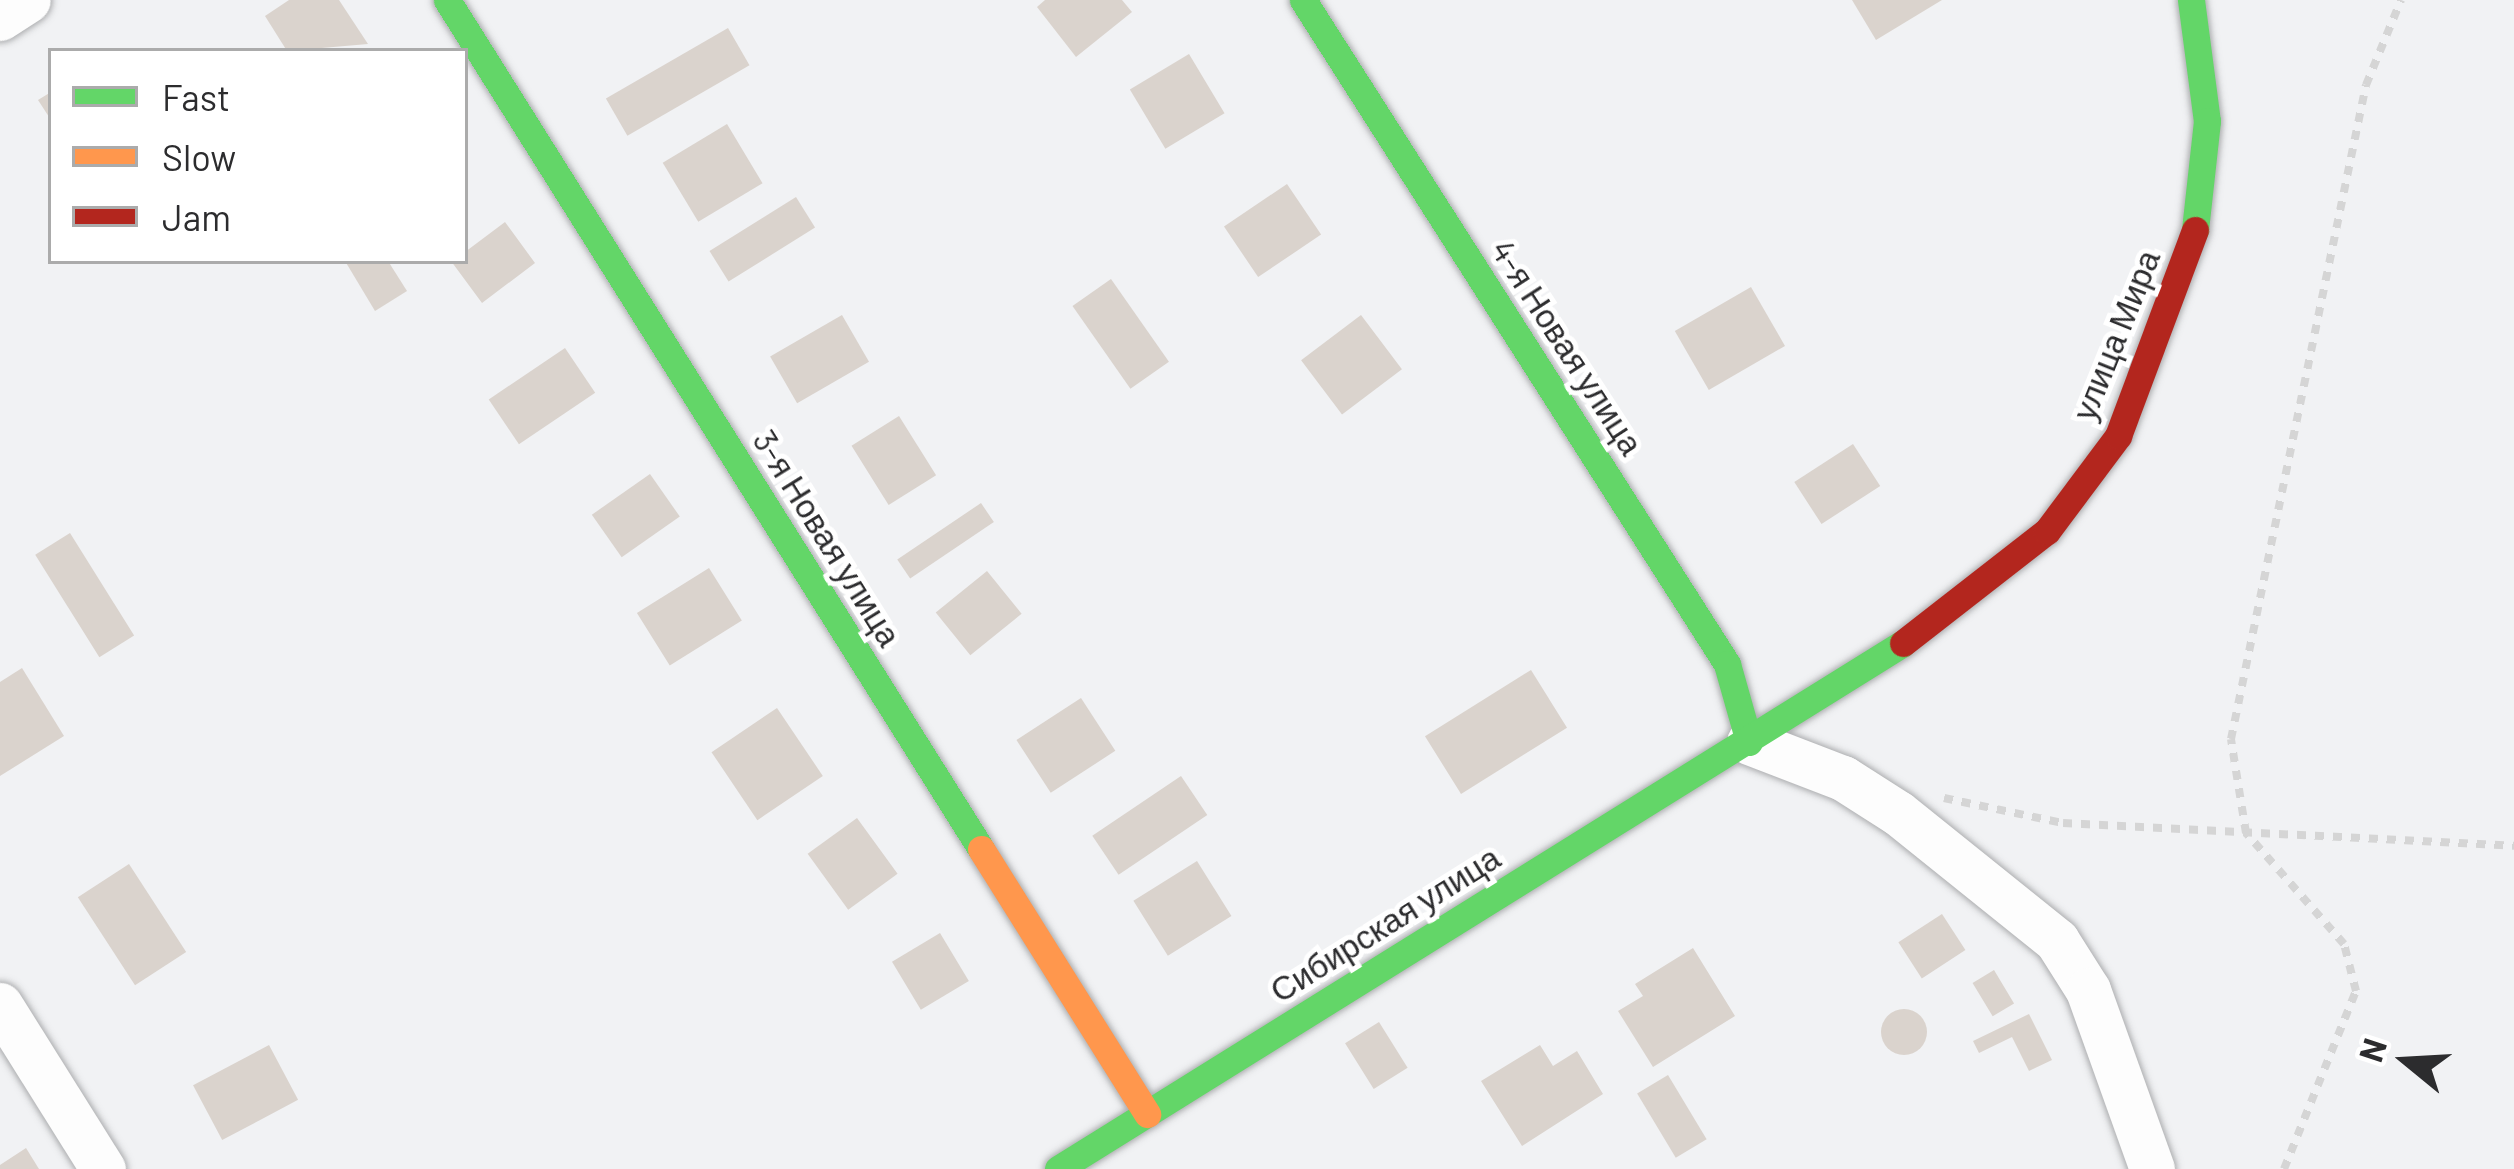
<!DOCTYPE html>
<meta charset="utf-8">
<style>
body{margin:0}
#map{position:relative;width:2514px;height:1169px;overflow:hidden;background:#f1f2f4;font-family:Barlow,sans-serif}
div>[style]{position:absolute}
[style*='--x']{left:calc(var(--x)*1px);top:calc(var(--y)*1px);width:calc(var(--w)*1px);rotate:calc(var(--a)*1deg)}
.building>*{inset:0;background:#dad3cd;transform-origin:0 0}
.round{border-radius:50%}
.path>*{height:8px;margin-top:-4px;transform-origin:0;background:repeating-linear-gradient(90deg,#d5d5d5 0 9px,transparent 0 18px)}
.roads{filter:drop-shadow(0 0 3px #adaeb0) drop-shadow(0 0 3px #adaeb0)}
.street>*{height:45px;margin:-22.5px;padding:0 22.5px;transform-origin:22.5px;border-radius:22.5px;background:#fdfdfd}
.fast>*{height:27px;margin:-13.5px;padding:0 13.5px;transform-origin:13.5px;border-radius:13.5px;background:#63d668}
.slow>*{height:27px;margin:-13.5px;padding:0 13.5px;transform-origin:13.5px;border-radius:13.5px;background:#ff974d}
.jam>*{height:27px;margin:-13.5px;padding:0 13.5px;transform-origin:13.5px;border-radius:13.5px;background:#b3261e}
span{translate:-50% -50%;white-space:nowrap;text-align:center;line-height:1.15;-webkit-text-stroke:10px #fff;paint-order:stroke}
.street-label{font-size:33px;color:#2c2c2e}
.legend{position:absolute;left:48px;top:48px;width:420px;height:216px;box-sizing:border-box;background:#fff;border:3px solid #ababab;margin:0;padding:15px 21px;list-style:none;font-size:36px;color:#2c2c2e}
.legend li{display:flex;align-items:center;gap:24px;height:60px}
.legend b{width:60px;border:3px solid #ababab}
.north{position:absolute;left:2346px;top:1001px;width:120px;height:120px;-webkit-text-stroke:9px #fff;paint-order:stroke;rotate:288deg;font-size:33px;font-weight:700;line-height:48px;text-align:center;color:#2c2c2e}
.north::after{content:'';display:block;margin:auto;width:42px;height:54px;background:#2c2c2e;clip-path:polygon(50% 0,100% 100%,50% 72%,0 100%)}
</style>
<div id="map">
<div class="building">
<div style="clip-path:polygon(289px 0,339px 0,368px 44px,287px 51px,265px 16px)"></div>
<div style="clip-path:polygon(1045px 0,1122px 0,1132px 12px,1076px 57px,1037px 7px)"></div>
<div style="clip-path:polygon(1852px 0,1942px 0,1876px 40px)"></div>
<div style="left:728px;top:28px;width:43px;height:141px;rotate:60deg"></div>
<div style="left:1189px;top:54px;width:69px;height:69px;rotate:59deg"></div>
<div style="clip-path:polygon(51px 92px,51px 120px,38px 100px)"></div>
<div style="left:727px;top:124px;width:69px;height:75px;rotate:59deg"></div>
<div style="left:1287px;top:184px;width:61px;height:76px;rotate:56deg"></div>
<div style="left:796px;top:197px;width:36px;height:102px;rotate:58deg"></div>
<div style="clip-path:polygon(505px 222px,535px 263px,482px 303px,451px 261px,465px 261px,465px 252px)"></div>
<div style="clip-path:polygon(345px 261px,388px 261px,407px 291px,375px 311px)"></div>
<div style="left:1111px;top:279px;width:101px;height:47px;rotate:55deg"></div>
<div style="left:1751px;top:287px;width:68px;height:88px;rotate:60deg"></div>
<div style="left:842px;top:315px;width:54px;height:83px;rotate:60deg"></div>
<div style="left:1361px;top:315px;width:68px;height:75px;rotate:53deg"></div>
<div style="left:565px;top:348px;width:54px;height:92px;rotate:56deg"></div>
<div style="left:899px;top:416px;width:70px;height:56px;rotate:58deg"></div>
<div style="left:1853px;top:444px;width:50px;height:70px;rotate:57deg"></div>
<div style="left:650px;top:474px;width:52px;height:71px;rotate:55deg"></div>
<div style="left:981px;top:503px;width:23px;height:101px;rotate:56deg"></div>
<div style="left:70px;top:533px;width:121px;height:41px;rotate:58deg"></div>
<div style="left:709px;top:568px;width:62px;height:85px;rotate:58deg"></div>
<div style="left:987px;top:571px;width:55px;height:66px;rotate:51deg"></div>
<div style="clip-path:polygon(22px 668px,64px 736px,0 776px,0 682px)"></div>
<div style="left:1531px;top:670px;width:68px;height:125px;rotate:58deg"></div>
<div style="left:1081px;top:698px;width:63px;height:77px;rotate:57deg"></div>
<div style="left:777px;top:708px;width:82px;height:79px;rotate:56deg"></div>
<div style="left:1181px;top:776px;width:47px;height:107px;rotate:56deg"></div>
<div style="left:857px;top:818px;width:69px;height:61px;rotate:54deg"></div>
<div style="left:1197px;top:861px;width:65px;height:75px;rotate:58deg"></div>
<div style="left:129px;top:864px;width:105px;height:61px;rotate:57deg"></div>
<div style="left:1942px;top:914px;width:43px;height:52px;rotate:57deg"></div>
<div style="left:940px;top:933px;width:56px;height:56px;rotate:59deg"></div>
<div style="clip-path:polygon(1693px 948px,1735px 1016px,1653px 1067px,1618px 1011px,1643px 996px,1635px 984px)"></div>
<div style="left:1994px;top:970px;width:39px;height:25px;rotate:59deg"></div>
<div class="round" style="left:1881px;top:1009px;width:46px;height:46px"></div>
<div style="clip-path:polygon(2029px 1014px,2052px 1060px,2029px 1071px,2012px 1037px,1979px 1053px,1973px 1041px)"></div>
<div style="left:1379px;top:1022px;width:54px;height:40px;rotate:58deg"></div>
<div style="left:269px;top:1045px;width:62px;height:86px;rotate:62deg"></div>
<div style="clip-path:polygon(1540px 1045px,1553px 1066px,1577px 1051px,1603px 1094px,1522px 1146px,1481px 1081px)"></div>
<div style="left:1668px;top:1075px;width:75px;height:36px;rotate:59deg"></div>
<div style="clip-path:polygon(26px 1148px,39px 1169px,0 1169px,0 1165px)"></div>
</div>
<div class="path">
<div style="--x:1944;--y:798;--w:122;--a:11.9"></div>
<div style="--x:2063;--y:823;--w:452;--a:2.9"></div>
<div style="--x:2284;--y:1169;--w:192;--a:-68"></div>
<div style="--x:2356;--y:991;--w:49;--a:-104.3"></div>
<div style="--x:2344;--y:944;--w:148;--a:-131.4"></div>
<div style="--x:2246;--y:833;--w:95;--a:-99.1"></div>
<div style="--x:2231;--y:739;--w:668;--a:-78.34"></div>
<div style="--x:2366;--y:85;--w:92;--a:-67.6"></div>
</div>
<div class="roads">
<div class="street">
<div style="--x:0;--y:18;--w:33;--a:-33"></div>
<div style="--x:1749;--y:742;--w:101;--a:21"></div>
<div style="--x:1843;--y:778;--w:65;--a:32.5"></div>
<div style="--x:1898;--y:813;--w:204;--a:38.8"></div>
<div style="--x:2057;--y:941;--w:58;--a:57.7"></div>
<div style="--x:2088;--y:990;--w:190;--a:70.3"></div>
<div style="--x:0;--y:1005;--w:194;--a:57.9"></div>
</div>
<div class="fast">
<div style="--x:447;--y:0;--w:1003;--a:57.83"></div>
<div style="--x:1303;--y:0;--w:788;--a:57.44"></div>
<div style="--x:1727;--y:664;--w:81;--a:74.2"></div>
<div style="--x:2191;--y:0;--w:122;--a:82.5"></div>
<div style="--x:2207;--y:121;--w:110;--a:96.3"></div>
<div style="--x:1058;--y:1169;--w:995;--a:-31.9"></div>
</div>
<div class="slow">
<div style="--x:981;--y:849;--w:313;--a:57.9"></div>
</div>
<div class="jam">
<div style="--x:1903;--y:643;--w:182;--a:-37.9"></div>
<div style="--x:2047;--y:531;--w:119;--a:-53.2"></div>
<div style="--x:2118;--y:436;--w:220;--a:-69.5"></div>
</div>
</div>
<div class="street-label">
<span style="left:2116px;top:335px;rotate:-68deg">улица Мира</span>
<span style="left:1567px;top:347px;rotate:57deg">4-я Новая улица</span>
<span style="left:827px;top:538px;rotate:58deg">3-я Новая улица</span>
<span style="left:1385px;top:924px;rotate:-32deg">Сибирская улица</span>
</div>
<ul class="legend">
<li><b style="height:15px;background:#63d668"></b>Fast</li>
<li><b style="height:15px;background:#ff974d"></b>Slow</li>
<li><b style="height:15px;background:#b3261e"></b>Jam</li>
</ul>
<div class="north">N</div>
</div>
